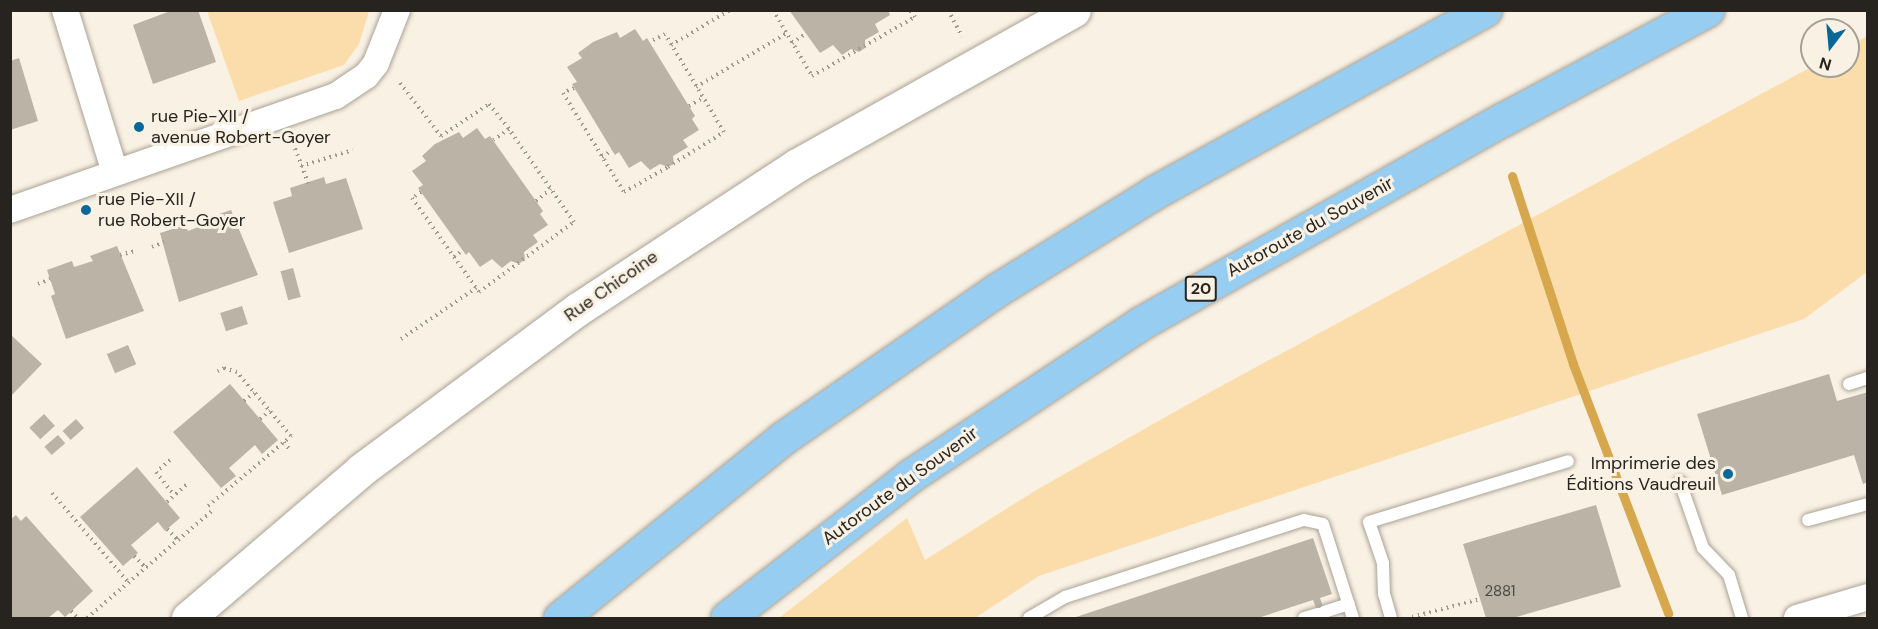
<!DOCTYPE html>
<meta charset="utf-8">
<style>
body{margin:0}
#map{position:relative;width:1878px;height:629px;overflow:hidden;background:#f9f1e3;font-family:"DM Sans",sans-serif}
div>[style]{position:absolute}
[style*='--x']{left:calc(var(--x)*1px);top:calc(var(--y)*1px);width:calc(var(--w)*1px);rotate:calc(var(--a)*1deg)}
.green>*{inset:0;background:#fbddab}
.stream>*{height:9px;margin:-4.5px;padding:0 4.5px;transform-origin:4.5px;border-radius:4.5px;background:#d7a74e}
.building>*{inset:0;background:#bbb3a6;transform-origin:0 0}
.path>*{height:4px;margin-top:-2px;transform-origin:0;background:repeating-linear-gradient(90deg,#9e988e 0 1.5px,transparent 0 6px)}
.roads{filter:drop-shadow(0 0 2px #a9a295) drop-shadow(0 0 2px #a9a295)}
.lane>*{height:12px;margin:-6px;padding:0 6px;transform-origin:6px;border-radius:6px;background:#fff}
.street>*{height:26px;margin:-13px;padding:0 13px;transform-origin:13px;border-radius:13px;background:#fff}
.secondary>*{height:33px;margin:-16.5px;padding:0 16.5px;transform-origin:16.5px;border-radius:16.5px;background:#fff}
.highway>*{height:33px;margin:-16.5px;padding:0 16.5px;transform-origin:16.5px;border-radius:16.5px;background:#98cdf2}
.dots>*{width:16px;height:16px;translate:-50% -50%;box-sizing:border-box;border:3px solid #f9f1e3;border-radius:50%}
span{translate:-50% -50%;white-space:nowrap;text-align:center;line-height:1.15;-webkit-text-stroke:6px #f9f1e3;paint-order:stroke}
.number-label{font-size:15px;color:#4c4841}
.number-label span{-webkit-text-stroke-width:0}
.shield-label span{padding:2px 4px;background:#f9f1e3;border:2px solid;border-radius:4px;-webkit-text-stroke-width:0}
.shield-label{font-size:16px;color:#27241f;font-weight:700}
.poi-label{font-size:18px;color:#27241f}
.left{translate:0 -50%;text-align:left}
.right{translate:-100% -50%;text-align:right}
.street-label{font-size:18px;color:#27241f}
.frame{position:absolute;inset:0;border:12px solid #27241f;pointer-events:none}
.north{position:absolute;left:1800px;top:18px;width:60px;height:60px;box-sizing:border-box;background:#f9f1e3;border:2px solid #a59f95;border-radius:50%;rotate:196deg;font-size:16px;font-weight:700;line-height:24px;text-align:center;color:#27241f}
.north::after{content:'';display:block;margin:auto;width:21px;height:27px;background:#086998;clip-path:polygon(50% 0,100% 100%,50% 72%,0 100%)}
</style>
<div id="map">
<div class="green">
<div style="clip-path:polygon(207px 11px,207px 10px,369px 11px,359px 44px,344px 65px,239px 101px)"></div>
<div style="clip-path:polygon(1867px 36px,1867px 272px,1804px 319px,1039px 576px,975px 618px,779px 618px,907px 518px,925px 560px,1038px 489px,1201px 397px,1813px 66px,1848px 66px,1848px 47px)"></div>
</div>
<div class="stream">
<div style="--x:1512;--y:176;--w:198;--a:72"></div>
<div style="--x:1573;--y:364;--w:267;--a:69.1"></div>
</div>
<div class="building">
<div style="clip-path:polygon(173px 10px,198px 10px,216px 62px,153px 84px,133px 25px)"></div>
<div style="clip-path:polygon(789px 10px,888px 10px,890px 15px,875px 24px,879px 32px,865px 40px,865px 48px,859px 52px,851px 49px,842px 55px,833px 45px,820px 53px)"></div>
<div style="clip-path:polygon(635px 29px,643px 41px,647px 38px,695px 116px,692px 119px,699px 130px,683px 140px,688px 147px,673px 156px,674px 164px,668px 167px,660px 164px,650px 170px,641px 161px,629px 168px,619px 152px,615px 155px,572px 84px,577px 82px,567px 67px,582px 58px,578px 53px,593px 42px,617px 32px,620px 38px)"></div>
<div style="clip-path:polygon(19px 58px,38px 121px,10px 130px,10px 61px)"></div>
<div style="clip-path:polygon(477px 128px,485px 139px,490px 136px,543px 211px,540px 214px,548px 225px,533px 235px,538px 242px,524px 252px,525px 259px,519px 264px,511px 261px,502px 268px,492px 259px,480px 267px,469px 252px,466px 255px,421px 192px,418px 188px,423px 185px,412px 171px,426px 161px,422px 156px,435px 144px,459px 132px,463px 138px)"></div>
<div style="clip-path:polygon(324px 177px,326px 184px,346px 178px,363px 229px,289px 253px,273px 202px,292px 196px,290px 188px)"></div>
<div style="clip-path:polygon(231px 210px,258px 275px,179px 302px,160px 233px,185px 225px,188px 231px,206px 224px,204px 219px)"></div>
<div style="clip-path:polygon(117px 246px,144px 311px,66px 339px,51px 296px,55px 294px,47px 270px,72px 261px,74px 267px,93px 261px,90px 256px)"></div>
<div style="left:293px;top:268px;width:30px;height:13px;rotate:75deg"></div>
<div style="left:242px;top:306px;width:19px;height:23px;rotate:72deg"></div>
<div style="clip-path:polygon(10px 334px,42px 364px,10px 397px)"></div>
<div style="left:128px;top:345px;width:21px;height:23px;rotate:67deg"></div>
<div style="clip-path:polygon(1829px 374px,1837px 401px,1868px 392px,1868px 482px,1863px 484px,1854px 455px,1722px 495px,1697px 414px)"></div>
<div style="clip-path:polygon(230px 384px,278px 440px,262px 454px,255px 445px,229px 468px,236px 476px,221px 488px,173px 432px)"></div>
<div style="left:44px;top:414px;width:16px;height:20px;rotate:47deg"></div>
<div style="left:76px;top:419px;width:12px;height:18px;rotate:48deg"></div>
<div style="left:58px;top:435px;width:11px;height:18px;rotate:49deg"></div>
<div style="clip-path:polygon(137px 467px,180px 518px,165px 531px,158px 522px,131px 545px,138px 553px,123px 566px,80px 517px)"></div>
<div style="clip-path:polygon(1596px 505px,1621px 587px,1513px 618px,1486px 618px,1463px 544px)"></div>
<div style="clip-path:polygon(16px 515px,21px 521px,26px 516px,93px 591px,65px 617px,58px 610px,48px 618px,10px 618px,10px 520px)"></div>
<div style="clip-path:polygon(1313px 538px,1332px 594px,1320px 598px,1327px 618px,1320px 618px,1313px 600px,1258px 618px,1073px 618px)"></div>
</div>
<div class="path">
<div style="--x:773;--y:10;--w:77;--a:59.4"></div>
<div style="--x:812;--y:76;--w:119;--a:-29.8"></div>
<div style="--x:915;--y:17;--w:9;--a:-126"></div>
<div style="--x:948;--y:10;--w:30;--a:62"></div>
<div style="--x:792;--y:43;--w:14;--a:-34"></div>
<div style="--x:671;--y:45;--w:69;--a:-30.7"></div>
<div style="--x:400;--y:83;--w:67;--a:52.3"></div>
<div style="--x:441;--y:136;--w:58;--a:-33.7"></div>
<div style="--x:489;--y:104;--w:32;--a:51"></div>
<div style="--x:696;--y:87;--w:106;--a:-30.7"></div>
<div style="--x:574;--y:88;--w:12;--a:156"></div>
<div style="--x:563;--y:93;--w:116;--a:58.4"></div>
<div style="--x:624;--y:192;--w:51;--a:-29.6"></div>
<div style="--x:668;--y:167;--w:66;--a:-32"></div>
<div style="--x:724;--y:132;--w:114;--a:-121"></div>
<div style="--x:665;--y:34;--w:17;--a:152"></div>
<div style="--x:689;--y:106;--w:16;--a:-30"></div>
<div style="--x:293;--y:143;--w:43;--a:69.4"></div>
<div style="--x:602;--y:157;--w:12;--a:-35"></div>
<div style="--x:301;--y:166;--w:54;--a:-17.1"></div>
<div style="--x:421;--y:192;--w:11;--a:146"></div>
<div style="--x:412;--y:198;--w:115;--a:54.5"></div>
<div style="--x:479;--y:292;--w:118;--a:-36.4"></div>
<div style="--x:574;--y:222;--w:113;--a:-125"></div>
<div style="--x:509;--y:129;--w:19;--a:145"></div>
<div style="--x:536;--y:201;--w:19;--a:-39"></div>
<div style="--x:234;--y:218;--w:11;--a:-15"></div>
<div style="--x:152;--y:247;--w:13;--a:-23"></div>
<div style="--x:120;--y:255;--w:16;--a:-15"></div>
<div style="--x:454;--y:257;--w:11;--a:-38"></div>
<div style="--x:38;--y:284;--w:13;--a:-23"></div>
<div style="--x:401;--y:339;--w:91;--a:-34.2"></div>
<div style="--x:244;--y:401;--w:13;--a:-39"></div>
<div style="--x:260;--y:419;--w:13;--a:-39"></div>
<div style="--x:284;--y:442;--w:9;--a:54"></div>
<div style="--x:170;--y:460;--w:18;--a:139"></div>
<div style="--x:156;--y:472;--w:29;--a:52"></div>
<div style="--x:1704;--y:486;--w:14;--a:-12"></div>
<div style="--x:52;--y:493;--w:117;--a:49.5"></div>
<div style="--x:167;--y:502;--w:30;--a:-42"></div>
<div style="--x:208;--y:506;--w:109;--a:-40.1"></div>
<div style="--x:291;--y:436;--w:84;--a:-130.2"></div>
<div style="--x:237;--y:372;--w:14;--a:-163"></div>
<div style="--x:224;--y:368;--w:7;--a:153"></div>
<div style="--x:167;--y:529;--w:14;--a:45"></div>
<div style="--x:134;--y:556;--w:14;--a:45"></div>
<div style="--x:71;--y:611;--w:10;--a:45"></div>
<div style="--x:1412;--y:617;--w:70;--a:-14.8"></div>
<div style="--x:87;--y:618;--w:165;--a:-40.6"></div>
</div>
<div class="roads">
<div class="lane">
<div style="--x:1849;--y:384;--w:20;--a:-18"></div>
<div style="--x:1680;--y:482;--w:70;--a:70.8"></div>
<div style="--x:1703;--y:548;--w:37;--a:46"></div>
<div style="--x:1729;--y:575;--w:45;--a:73.2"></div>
<div style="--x:1808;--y:520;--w:62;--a:-14.9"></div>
<div style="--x:1324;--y:612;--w:26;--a:-18"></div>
<div style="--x:1029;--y:618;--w:42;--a:-30.3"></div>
<div style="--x:1065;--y:597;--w:251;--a:-17.9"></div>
<div style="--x:1304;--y:520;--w:19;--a:12"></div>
<div style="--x:1323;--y:524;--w:99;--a:72.3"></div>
<div style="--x:1304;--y:618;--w:15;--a:-16"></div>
<div style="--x:1391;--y:618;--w:25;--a:-106"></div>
<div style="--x:1384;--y:594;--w:31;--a:-92"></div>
<div style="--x:1383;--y:563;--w:43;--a:-108.9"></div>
<div style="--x:1369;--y:522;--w:208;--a:-17"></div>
</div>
<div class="street">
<div style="--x:65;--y:10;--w:170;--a:72.9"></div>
<div style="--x:10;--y:210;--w:345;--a:-19.3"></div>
<div style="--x:336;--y:96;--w:36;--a:-34"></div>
<div style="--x:366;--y:76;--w:16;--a:-52"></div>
<div style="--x:376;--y:63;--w:57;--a:-68.4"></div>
<div style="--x:1797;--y:618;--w:74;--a:-16.5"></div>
</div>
<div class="secondary">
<div style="--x:188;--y:618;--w:228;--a:-40.5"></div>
<div style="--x:361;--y:470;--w:270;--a:-36.6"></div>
<div style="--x:578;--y:309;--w:262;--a:-33.3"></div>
<div style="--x:797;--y:165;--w:317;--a:-29.2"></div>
</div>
<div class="highway">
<div style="--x:560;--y:618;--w:287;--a:-38.9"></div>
<div style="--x:783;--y:438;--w:258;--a:-34.7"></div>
<div style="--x:995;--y:291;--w:188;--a:-31.7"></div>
<div style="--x:1155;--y:192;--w:377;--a:-28.9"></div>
<div style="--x:727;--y:618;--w:232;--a:-37.8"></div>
<div style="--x:910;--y:476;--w:277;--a:-33.5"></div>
<div style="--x:1141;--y:323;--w:414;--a:-29.4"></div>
<div style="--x:1502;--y:120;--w:233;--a:-28.2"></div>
</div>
</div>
<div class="dots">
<div style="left:139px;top:127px;background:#086998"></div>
<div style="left:86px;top:210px;background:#086998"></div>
<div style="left:1728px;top:474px;background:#086998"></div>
</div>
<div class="number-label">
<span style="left:1500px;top:592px">2881</span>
</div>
<div class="shield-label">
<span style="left:1201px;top:289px">20</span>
</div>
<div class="poi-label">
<span class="left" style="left:151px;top:127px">rue Pie-XII /<br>avenue Robert-Goyer</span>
<span class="left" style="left:98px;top:210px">rue Pie-XII /<br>rue Robert-Goyer</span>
<span class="right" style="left:1716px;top:474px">Imprimerie des<br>Éditions Vaudreuil</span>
</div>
<div class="street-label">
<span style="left:1310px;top:227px;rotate:-29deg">Autoroute du Souvenir</span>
<span style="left:611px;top:286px;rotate:-35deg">Rue Chicoine</span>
<span style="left:900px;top:486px;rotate:-36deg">Autoroute du Souvenir</span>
</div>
<div class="frame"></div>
<div class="north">N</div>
</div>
